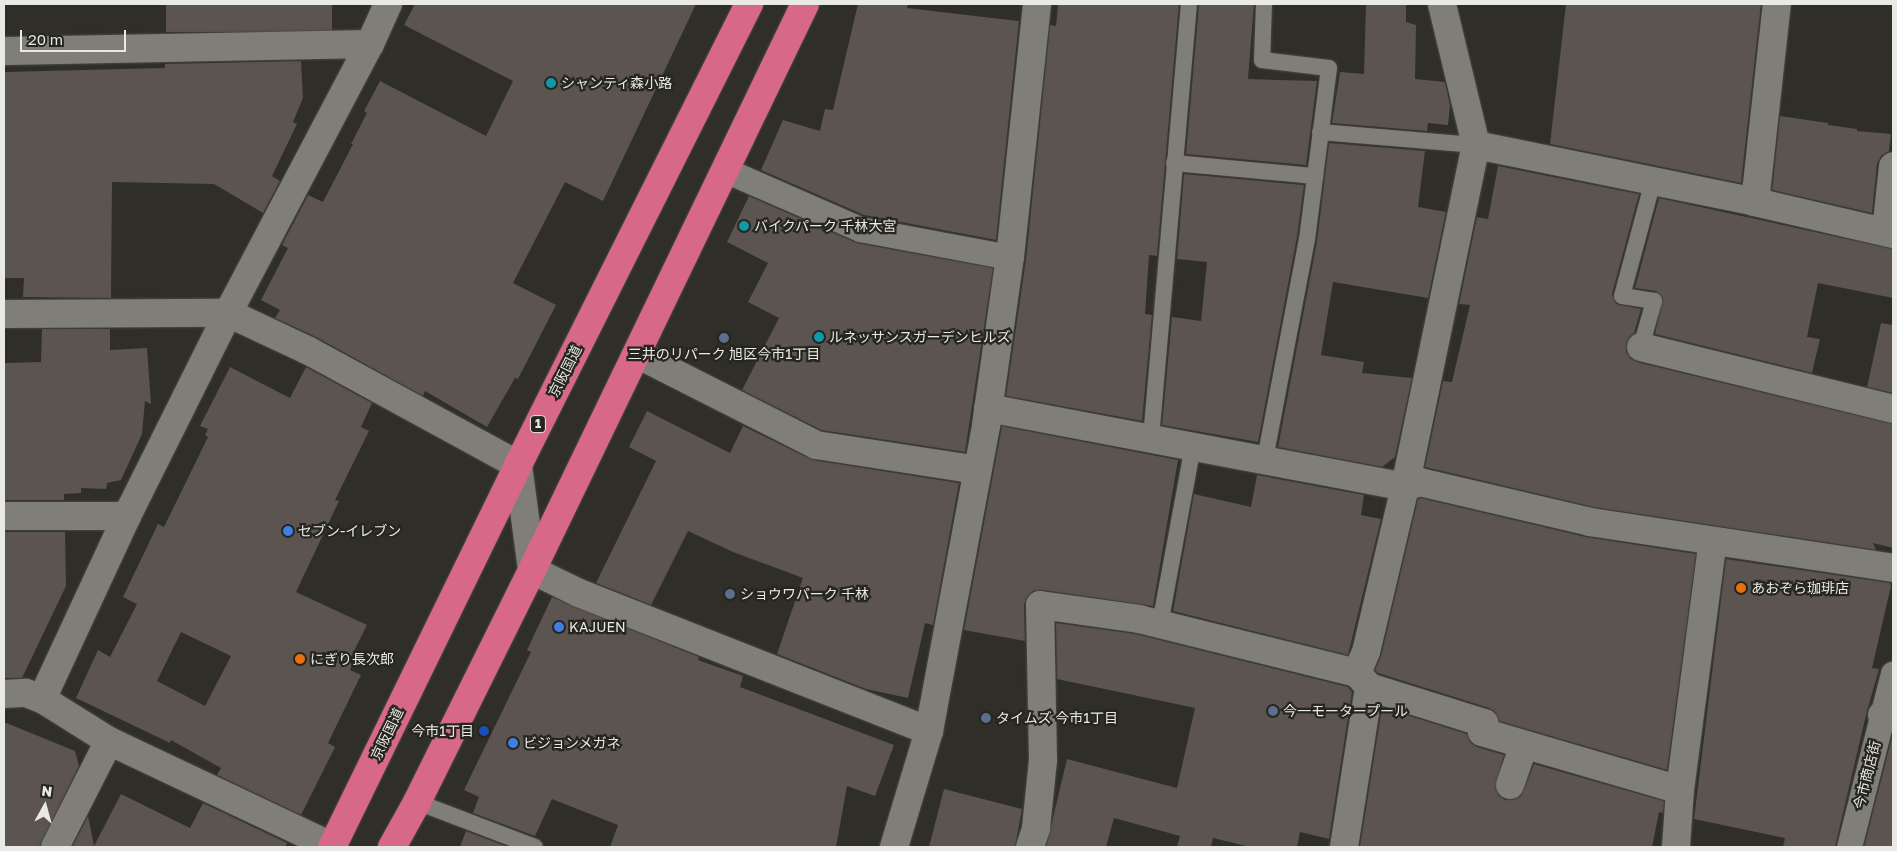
<!DOCTYPE html>
<meta charset="utf-8">
<style>
body{margin:0}
#map{position:relative;width:1897px;height:851px;overflow:hidden;background:#2f2e28;font-family:"Golos Text","Noto Sans JP",sans-serif}
div>[style]{position:absolute}
[style*='--x']{left:calc(var(--x)*1px);top:calc(var(--y)*1px);width:calc(var(--w)*1px);rotate:calc(var(--a)*1deg)}
.building>*{inset:0;background:#5b5450;transform-origin:0 0}
.roads{filter:drop-shadow(0 0 1px #4a4944) drop-shadow(0 0 1px #4a4944)}
.service>*{height:16px;margin:-8px;padding:0 8px;transform-origin:8px;border-radius:8px;background:#7f7e77}
.pedestrian>*{height:25px;margin:-12.5px;padding:0 12.5px;transform-origin:12.5px;border-radius:12.5px;background:#7f7e77}
.minor>*{height:28px;margin:-14px;padding:0 14px;transform-origin:14px;border-radius:14px;background:#7f7e77}
.trunk>*{height:28px;margin:-14px;padding:0 14px;transform-origin:14px;border-radius:14px;background:#d76886}
.dots>*{width:14px;height:14px;translate:-50% -50%;box-sizing:border-box;border:2px solid #26251f;border-radius:50%}
span{translate:-50% -50%;white-space:nowrap;text-align:center;line-height:1.15;-webkit-text-stroke:4.5px #26251f;paint-order:stroke}
.shield-label span{padding:1px 4px;background:#26251f;border:1px solid;border-radius:4px;-webkit-text-stroke-width:0}
.shield-label{font-size:12px;color:#e9e9e5;font-weight:700}
.poi-label{font-size:14px;color:#e9e9e5}
.left{translate:0 -50%;text-align:left}
.right{translate:-100% -50%;text-align:right}
.street-label{font-size:14px;color:#e9e9e5}
.frame{position:absolute;inset:0;border:5px solid #e9e9e5;pointer-events:none}
.north{position:absolute;left:20px;top:781px;width:50px;height:50px;-webkit-text-stroke:4px #26251f;paint-order:stroke;rotate:7deg;font-size:14px;font-weight:700;line-height:20px;text-align:center;color:#e9e9e5}
.north::after{content:'';display:block;margin:auto;width:18px;height:22px;background:#e9e9e5;clip-path:polygon(50% 0,100% 100%,50% 72%,0 100%)}
.scale{position:absolute;left:20px;top:30px;width:106px;height:22px;box-sizing:border-box;border:2px solid #e9e9e5;border-top:0;padding-left:6px;font-size:15px;line-height:18px;white-space:nowrap;color:#e9e9e5;-webkit-text-stroke:4px #26251f;paint-order:stroke}
</style>
<div id="map">
<div class="building">
<div style="left:166px;top:4px;width:166px;height:28px"></div>
<div style="clip-path:polygon(415px 4px,696px 4px,603px 201px,565px 182px,513px 283px,556px 305px,518px 379px,515px 378px,487px 427px,425px 391px,423px 396px,316px 337px,275px 318px,280px 310px,261px 300px,288px 248px,282px 245px,308px 195px,323px 202px,353px 144px,351px 144px,367px 113px,364px 111px,380px 81px,486px 136px,513px 81px,404px 25px)"></div>
<div style="clip-path:polygon(858px 4px,908px 4px,907px 8px,1019px 21px,996px 240px,864px 215px,761px 170px,783px 120px,820px 131px,825px 109px,833px 110px)"></div>
<div style="clip-path:polygon(1058px 4px,1179px 4px,1157px 256px,1149px 255px,1145px 314px,1152px 315px,1142px 421px,1006px 396px,1026px 259px,1050px 25px,1056px 26px)"></div>
<div style="clip-path:polygon(1199px 4px,1254px 4px,1248px 79px,1317px 81px,1306px 165px,1186px 154px)"></div>
<div style="clip-path:polygon(1366px 4px,1406px 4px,1406px 22px,1416px 25px,1415px 79px,1445px 82px,1450px 105px,1448px 125px,1428px 123px,1427px 131px,1332px 123px,1340px 72px,1364px 74px)"></div>
<div style="clip-path:polygon(1566px 4px,1761px 4px,1741px 183px,1550px 144px)"></div>
<div style="clip-path:polygon(301px 61px,303px 98px,293px 122px,297px 124px,272px 176px,280px 181px,263px 213px,214px 184px,112px 182px,111px 298px,23px 297px,24px 278px,4px 278px,4px 72px,165px 68px,165px 64px)"></div>
<div style="clip-path:polygon(1780px 116px,1828px 123px,1828px 125px,1857px 129px,1857px 131px,1891px 134px,1889px 151px,1881px 156px,1877px 164px,1872px 213px,1772px 190px)"></div>
<div style="clip-path:polygon(1329px 143px,1425px 151px,1418px 207px,1446px 212px,1428px 298px,1333px 282px,1321px 355px,1364px 362px,1362px 373px,1412px 378px,1395px 457px,1382px 467px,1278px 447px,1317px 241px)"></div>
<div style="clip-path:polygon(1498px 166px,1639px 194px,1612px 294px,1616px 304px,1641px 309px,1634px 333px,1629px 337px,1626px 344px,1626px 352px,1631px 359px,1637px 362px,1893px 424px,1893px 548px,1873px 543px,1876px 550px,1593px 507px,1425px 467px,1443px 381px,1452px 382px,1470px 305px,1459px 304px,1477px 217px,1488px 219px)"></div>
<div style="clip-path:polygon(1184px 174px,1304px 185px,1297px 237px,1258px 442px,1162px 425px,1172px 317px,1201px 321px,1207px 262px,1177px 259px)"></div>
<div style="clip-path:polygon(749px 196px,857px 243px,993px 268px,965px 452px,821px 430px,742px 390px,779px 318px,748px 302px,768px 263px,727px 242px)"></div>
<div style="clip-path:polygon(1659px 198px,1893px 249px,1893px 298px,1818px 283px,1807px 337px,1820px 339px,1812px 373px,1655px 334px,1663px 298px,1656px 291px,1635px 288px)"></div>
<div style="clip-path:polygon(1881px 323px,1893px 325px,1893px 393px,1867px 387px)"></div>
<div style="clip-path:polygon(42px 329px,110px 329px,110px 350px,147px 348px,151px 404px,145px 401px,142px 434px,121px 480px,107px 483px,106px 489px,81px 488px,81px 493px,64px 494px,64px 500px,4px 500px,4px 363px,41px 362px)"></div>
<div style="clip-path:polygon(evenodd,230px 367px,290px 398px,306px 367px,372px 403px,361px 427px,369px 431px,335px 500px,339px 501px,296px 592px,367px 625px,350px 659px,354px 661px,350px 670px,361px 675px,328px 743px,335px 747px,301px 815px,217px 775px,221px 768px,171px 740px,170px 743px,76px 698px,98px 650px,110px 657px,137px 604px,123px 597px,158px 524px,164px 527px,208px 437px,205px 435px,208px 429px,200px 426px,230px 367px,181px 632px,231px 656px,205px 706px,157px 681px,181px 632px)"></div>
<div style="clip-path:polygon(647px 411px,730px 453px,743px 426px,813px 460px,959px 483px,933px 625px,925px 623px,908px 698px,866px 689px,777px 654px,803px 578px,733px 552px,688px 531px,651px 605px,596px 583px,656px 461px,629px 447px)"></div>
<div style="clip-path:polygon(1002px 426px,1178px 460px,1153px 606px,1042px 590px,1033px 591px,1027px 597px,1024px 605px,1025px 641px,964px 630px)"></div>
<div style="clip-path:polygon(1257px 475px,1364px 495px,1361px 515px,1381px 519px,1348px 655px,1173px 611px,1194px 494px,1251px 507px)"></div>
<div style="clip-path:polygon(1421px 498px,1586px 537px,1696px 554px,1667px 770px,1499px 721px,1495px 712px,1489px 708px,1378px 673px,1375px 670px,1381px 656px,1418px 499px)"></div>
<div style="clip-path:polygon(4px 532px,65px 532px,66px 586px,22px 678px,4px 678px)"></div>
<div style="clip-path:polygon(1726px 559px,1890px 583px,1891px 586px,1872px 668px,1879px 669px,1867px 711px,1835px 847px,1783px 847px,1785px 838px,1694px 819px)"></div>
<div style="clip-path:polygon(552px 597px,699px 657px,698px 660px,743px 676px,740px 687px,894px 745px,875px 796px,847px 786px,836px 847px,610px 847px,618px 825px,552px 799px,535px 836px,473px 813px,479px 797px,464px 790px,531px 652px,527px 650px)"></div>
<div style="clip-path:polygon(1056px 623px,1136px 634px,1348px 687px,1352px 692px,1329px 839px,1300px 832px,1297px 847px,1250px 847px,1213px 838px,1211px 847px,1177px 847px,1180px 836px,1114px 818px,1106px 847px,1046px 847px,1067px 759px,1177px 788px,1195px 708px,1057px 679px)"></div>
<div style="clip-path:polygon(1382px 707px,1467px 734px,1471px 743px,1477px 747px,1504px 755px,1495px 787px,1498px 795px,1505px 800px,1513px 800px,1521px 796px,1534px 764px,1664px 801px,1663px 813px,1659px 812px,1652px 847px,1360px 846px)"></div>
<div style="clip-path:polygon(4px 722px,75px 751px,79px 766px,39px 847px,4px 847px)"></div>
<div style="clip-path:polygon(1893px 733px,1893px 847px,1864px 847px)"></div>
<div style="clip-path:polygon(944px 789px,1022px 809px,1015px 847px,929px 847px)"></div>
<div style="clip-path:polygon(121px 794px,190px 828px,203px 803px,287px 843px,285px 847px,72px 847px,88px 816px,94px 846px)"></div>
<div style="clip-path:polygon(466px 831px,508px 847px,460px 847px)"></div>
</div>
<div class="roads">
<div class="service">
<div style="--x:1264;--y:4;--w:56;--a:92"></div>
<div style="--x:1262;--y:60;--w:67;--a:6.8"></div>
<div style="--x:1329;--y:68;--w:172;--a:97.3"></div>
<div style="--x:1307;--y:239;--w:225;--a:100.8"></div>
<div style="--x:1320;--y:132;--w:157;--a:4.8"></div>
<div style="--x:1174;--y:163;--w:142;--a:5.3"></div>
<div style="--x:1641;--y:347;--w:48;--a:-74.2"></div>
<div style="--x:1654;--y:301;--w:32;--a:-171"></div>
<div style="--x:1622;--y:296;--w:119;--a:-74.9"></div>
<div style="--x:1151;--y:438;--w:436;--a:-85"></div>
<div style="--x:1160;--y:624;--w:181;--a:-79.5"></div>
<div style="--x:417;--y:802;--w:126;--a:20.9"></div>
</div>
<div class="pedestrian">
<div style="--x:725;--y:170;--w:147;--a:23.6"></div>
<div style="--x:860;--y:229;--w:153;--a:10.6"></div>
<div style="--x:1849;--y:847;--w:179;--a:-75.8"></div>
</div>
<div class="minor">
<div style="--x:4;--y:51;--w:366;--a:-1.1"></div>
<div style="--x:1476;--y:145;--w:285;--a:11.5"></div>
<div style="--x:1755;--y:202;--w:142;--a:13.1"></div>
<div style="--x:1755;--y:202;--w:199;--a:-83.7"></div>
<div style="--x:1886;--y:232;--w:66;--a:-83.9"></div>
<div style="--x:4;--y:314;--w:224;--a:-0.3"></div>
<div style="--x:228;--y:313;--w:89;--a:25.1"></div>
<div style="--x:309;--y:351;--w:238;--a:28.6"></div>
<div style="--x:518;--y:465;--w:106;--a:82.4"></div>
<div style="--x:532;--y:570;--w:52;--a:26.1"></div>
<div style="--x:579;--y:593;--w:376;--a:21.5"></div>
<div style="--x:1641;--y:347;--w:260;--a:13.8"></div>
<div style="--x:637;--y:354;--w:201;--a:26.9"></div>
<div style="--x:816;--y:445;--w:163;--a:8.8"></div>
<div style="--x:988;--y:408;--w:424;--a:10.7"></div>
<div style="--x:1405;--y:487;--w:16;--a:-18"></div>
<div style="--x:1420;--y:482;--w:175;--a:13.2"></div>
<div style="--x:1590;--y:522;--w:306;--a:8.6"></div>
<div style="--x:4;--y:516;--w:123;--a:0"></div>
<div style="--x:1357;--y:673;--w:23;--a:-67"></div>
<div style="--x:1366;--y:652;--w:170;--a:-76.7"></div>
<div style="--x:1405;--y:487;--w:349;--a:-78.3"></div>
<div style="--x:1476;--y:145;--w:145;--a:-103.6"></div>
<div style="--x:4;--y:694;--w:22;--a:-3"></div>
<div style="--x:26;--y:693;--w:17;--a:21"></div>
<div style="--x:42;--y:699;--w:79;--a:32.1"></div>
<div style="--x:109;--y:741;--w:248;--a:25.3"></div>
<div style="--x:42;--y:699;--w:202;--a:-65.1"></div>
<div style="--x:127;--y:516;--w:227;--a:-63.5"></div>
<div style="--x:228;--y:313;--w:304;--a:-62.2"></div>
<div style="--x:370;--y:44;--w:44;--a:-65.8"></div>
<div style="--x:1882;--y:715;--w:11;--a:15"></div>
<div style="--x:1510;--y:785;--w:42;--a:-70.7"></div>
<div style="--x:55;--y:847;--w:119;--a:-63"></div>
<div style="--x:894;--y:847;--w:121;--a:-73.2"></div>
<div style="--x:929;--y:731;--w:311;--a:-79.4"></div>
<div style="--x:986;--y:425;--w:170;--a:-81.9"></div>
<div style="--x:1010;--y:257;--w:254;--a:-83.9"></div>
<div style="--x:1030;--y:847;--w:20;--a:-72"></div>
<div style="--x:1036;--y:828;--w:68;--a:-84.1"></div>
<div style="--x:1043;--y:760;--w:155;--a:-91.1"></div>
<div style="--x:1040;--y:605;--w:100;--a:8"></div>
<div style="--x:1139;--y:619;--w:225;--a:13.9"></div>
<div style="--x:1357;--y:673;--w:18;--a:49"></div>
<div style="--x:1369;--y:687;--w:121;--a:17.4"></div>
<div style="--x:1484;--y:723;--w:9;--a:103"></div>
<div style="--x:1482;--y:732;--w:206;--a:16.3"></div>
<div style="--x:1344;--y:847;--w:162;--a:-81.1"></div>
<div style="--x:1676;--y:847;--w:57;--a:-86"></div>
<div style="--x:1680;--y:790;--w:251;--a:-82.5"></div>
</div>
<div class="trunk">
<div style="--x:332;--y:847;--w:425;--a:-64"></div>
<div style="--x:518;--y:465;--w:516;--a:-63.39"></div>
<div style="--x:392;--y:847;--w:51;--a:-60.9"></div>
<div style="--x:417;--y:802;--w:259;--a:-63.6"></div>
<div style="--x:532;--y:570;--w:628;--a:-64.25"></div>
</div>
</div>
<div class="dots">
<div style="left:551px;top:83px;background:#0f9aa8"></div>
<div style="left:744px;top:226px;background:#0f9aa8"></div>
<div style="left:819px;top:337px;background:#0f9aa8"></div>
<div style="left:724px;top:338px;background:#5c6f8a"></div>
<div style="left:288px;top:531px;background:#3f7fe0"></div>
<div style="left:1741px;top:588px;background:#e8710a"></div>
<div style="left:730px;top:594px;background:#5c6f8a"></div>
<div style="left:559px;top:627px;background:#3f7fe0"></div>
<div style="left:300px;top:659px;background:#e8710a"></div>
<div style="left:1273px;top:711px;background:#5c6f8a"></div>
<div style="left:986px;top:718px;background:#5c6f8a"></div>
<div style="left:484px;top:731px;background:#1a4fb4"></div>
<div style="left:513px;top:743px;background:#3f7fe0"></div>
</div>
<div class="shield-label">
<span style="left:538px;top:424px">1</span>
</div>
<div class="poi-label">
<span class="left" style="left:561px;top:83px">シャンティ森小路</span>
<span class="left" style="left:754px;top:226px">バイクパーク 千林大宮</span>
<span class="left" style="left:829px;top:337px">ルネッサンスガーデンヒルズ</span>
<span style="left:724px;top:354px">三井のリパーク 旭区今市1丁目</span>
<span class="left" style="left:298px;top:531px">セブン-イレブン</span>
<span class="left" style="left:1751px;top:588px">あおぞら珈琲店</span>
<span class="left" style="left:740px;top:594px">ショウワパーク 千林</span>
<span class="left" style="left:569px;top:627px">KAJUEN</span>
<span class="left" style="left:310px;top:659px">にぎり長次郎</span>
<span class="left" style="left:1283px;top:711px">今一モータープール</span>
<span class="left" style="left:996px;top:718px">タイムズ 今市1丁目</span>
<span class="right" style="left:474px;top:731px">今市1丁目</span>
<span class="left" style="left:523px;top:743px">ビジョンメガネ</span>
</div>
<div class="street-label">
<span style="left:565px;top:371px;rotate:-63deg">京阪国道</span>
<span style="left:387px;top:734px;rotate:-64deg">京阪国道</span>
<span style="left:1867px;top:775px;rotate:-76deg">今市商店街</span>
</div>
<div class="frame"></div>
<div class="north">N</div>
<div class="scale">20 m</div>
</div>
